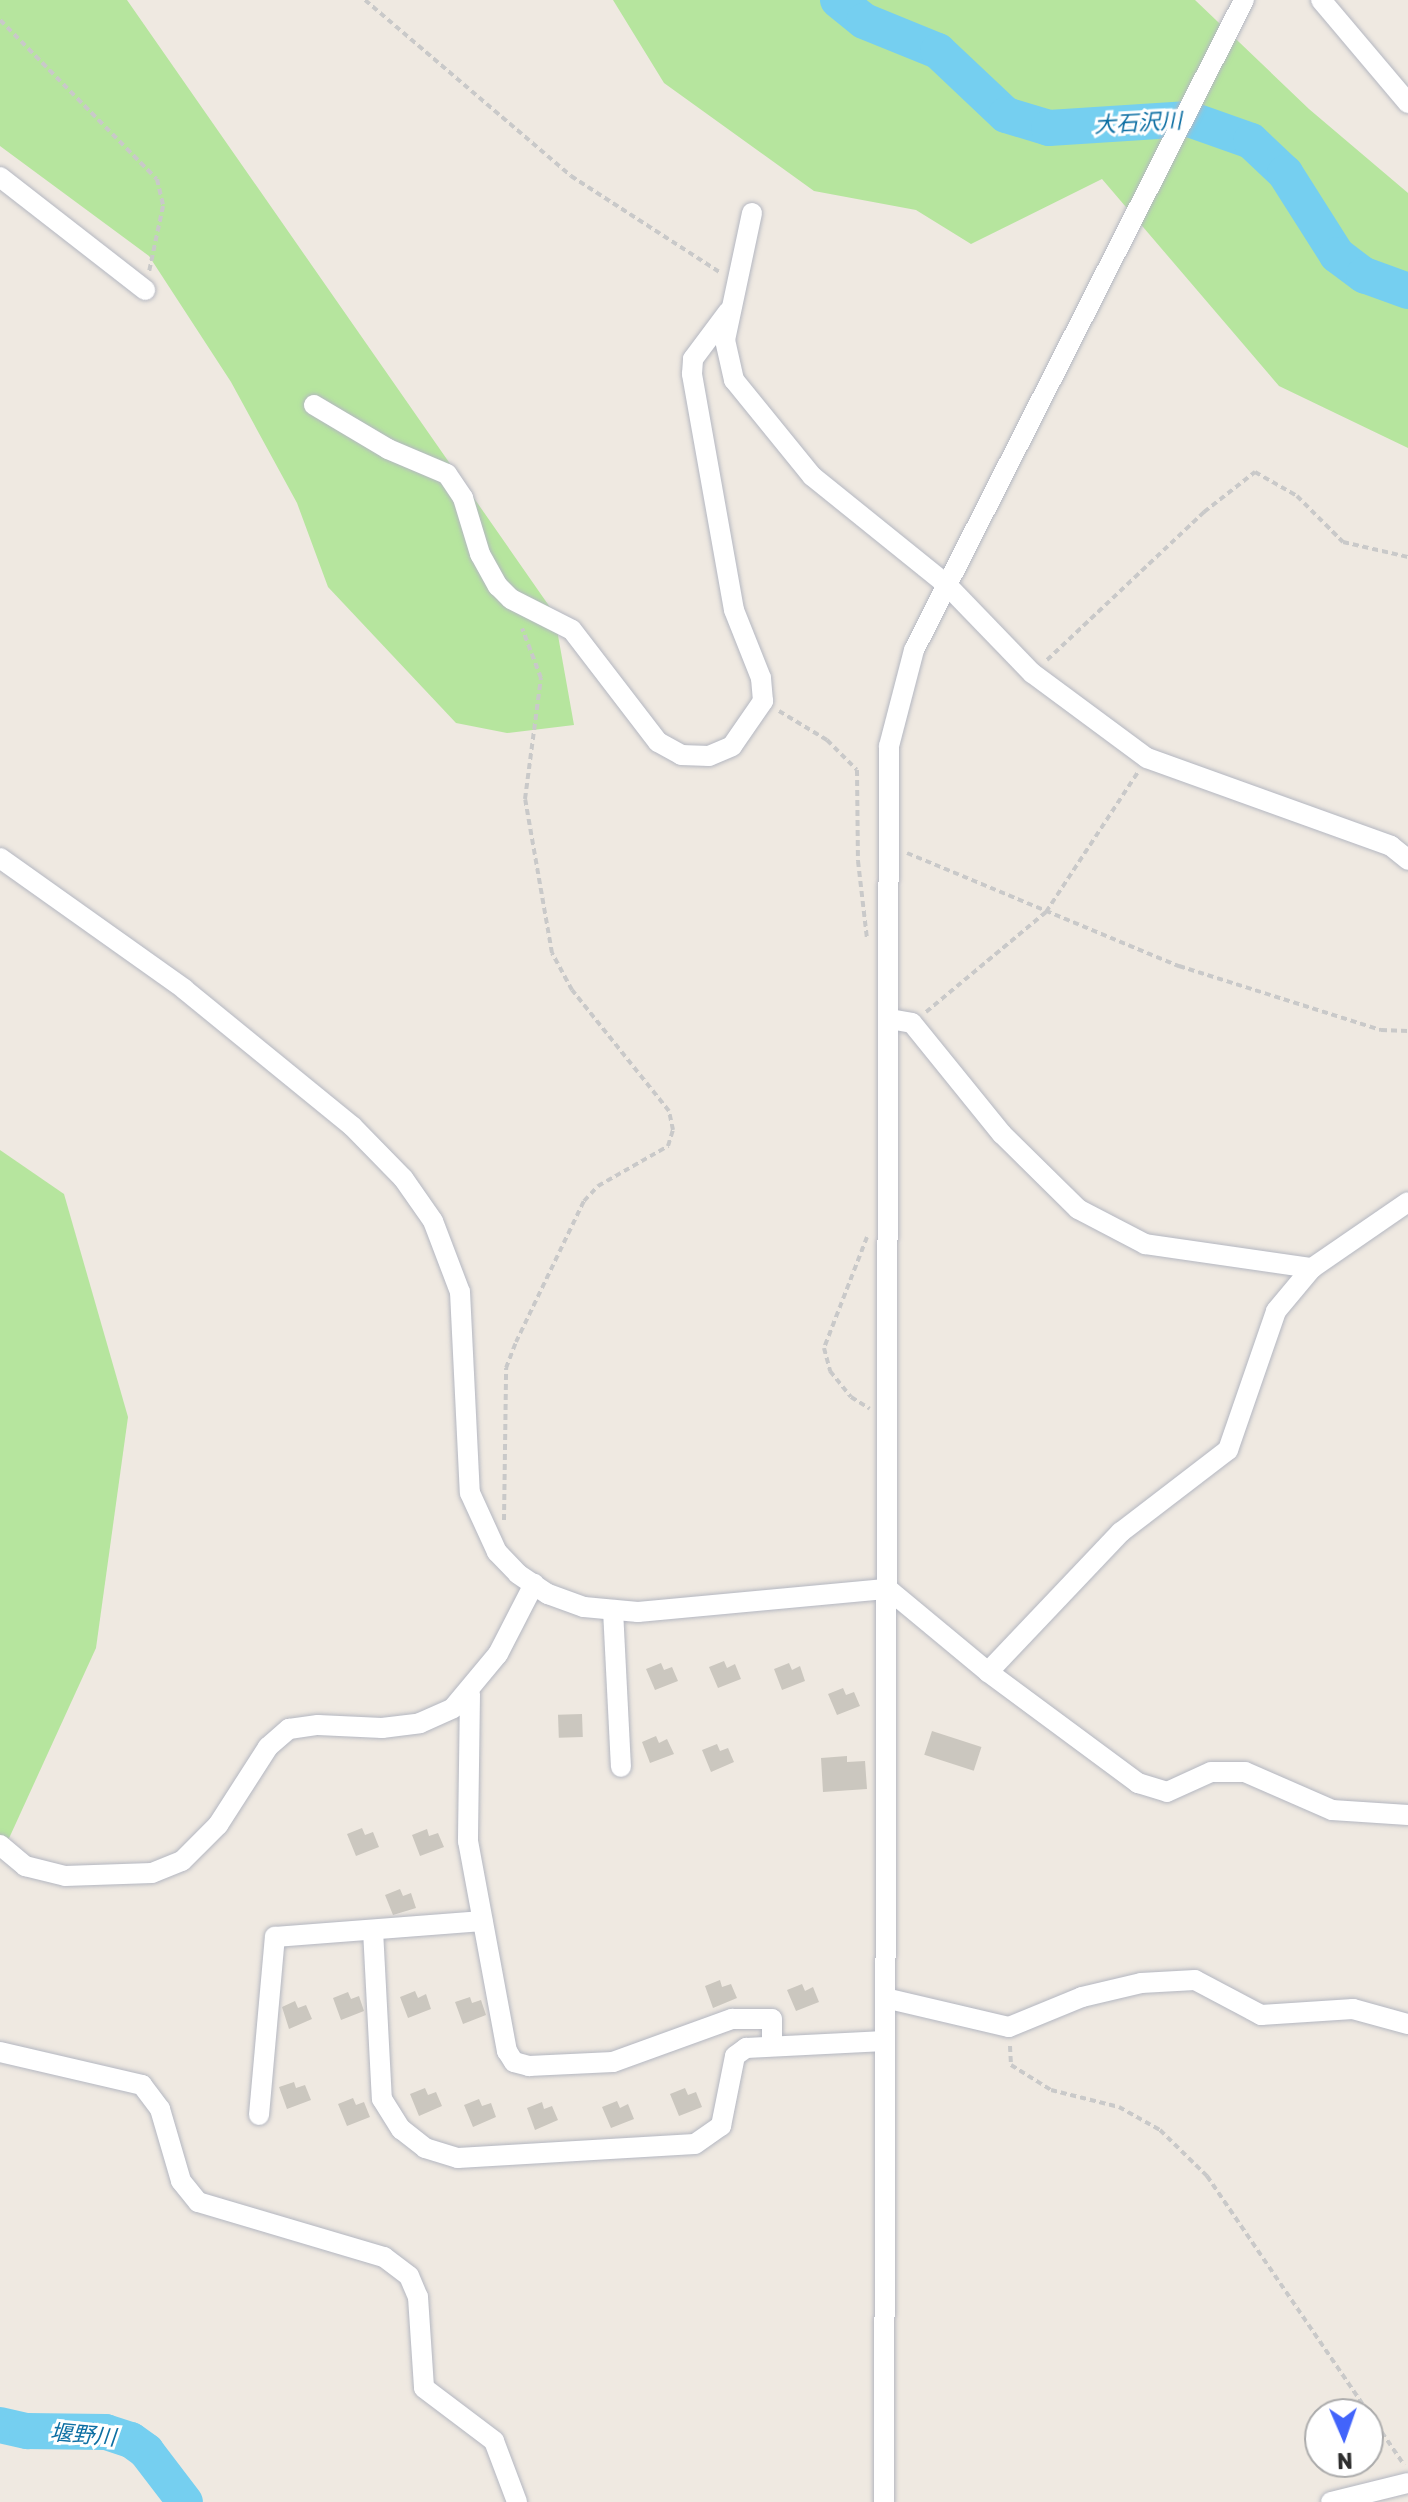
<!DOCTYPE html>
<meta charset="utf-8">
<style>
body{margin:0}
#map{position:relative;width:1408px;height:2502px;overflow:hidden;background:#efe9e1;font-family:Rubik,"Noto Sans JP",sans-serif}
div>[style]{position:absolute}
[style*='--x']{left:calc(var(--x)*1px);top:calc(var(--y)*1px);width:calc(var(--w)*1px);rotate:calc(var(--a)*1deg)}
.green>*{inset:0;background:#b6e59e}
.river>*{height:36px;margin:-18px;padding:0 18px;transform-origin:18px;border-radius:18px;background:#75cff0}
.building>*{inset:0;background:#cbc7bf;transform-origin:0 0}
.path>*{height:4px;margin-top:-2px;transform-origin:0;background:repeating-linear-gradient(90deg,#c9c9c9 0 6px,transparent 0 10px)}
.roads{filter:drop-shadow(0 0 2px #b4b7c1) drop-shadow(0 0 2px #b4b7c1)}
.minor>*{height:20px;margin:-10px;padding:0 10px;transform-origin:10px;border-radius:10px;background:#fff}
span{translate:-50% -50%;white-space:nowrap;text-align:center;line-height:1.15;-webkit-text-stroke:6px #fff;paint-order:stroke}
.water-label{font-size:22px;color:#0d6fa3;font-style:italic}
.north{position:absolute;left:1304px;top:2398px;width:80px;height:80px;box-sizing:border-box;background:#fff;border:2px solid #ababab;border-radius:50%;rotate:178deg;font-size:22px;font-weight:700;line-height:32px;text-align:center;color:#2e2e2e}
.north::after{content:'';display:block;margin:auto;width:28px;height:36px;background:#4264fb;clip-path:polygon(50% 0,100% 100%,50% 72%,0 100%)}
</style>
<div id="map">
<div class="green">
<div style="clip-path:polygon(0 0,127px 0,554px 613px,574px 725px,507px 733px,456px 723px,328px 587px,297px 503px,231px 382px,149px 256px,0 146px)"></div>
<div style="clip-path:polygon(613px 0,1195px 0,1309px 109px,1408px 193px,1408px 448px,1279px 386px,1102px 179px,971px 244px,916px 210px,814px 191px,664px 83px)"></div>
<div style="clip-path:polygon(0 1150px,64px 1194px,128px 1417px,96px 1648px,0 1858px)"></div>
</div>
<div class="river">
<div style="--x:838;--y:0;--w:33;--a:39"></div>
<div style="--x:864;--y:21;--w:80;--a:22.1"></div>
<div style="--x:938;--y:51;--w:93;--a:43.3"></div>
<div style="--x:1006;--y:115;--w:45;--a:16.8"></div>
<div style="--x:1049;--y:128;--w:140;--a:-3.7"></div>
<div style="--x:1189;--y:119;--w:66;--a:19.5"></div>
<div style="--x:1251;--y:141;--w:47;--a:43.3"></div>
<div style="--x:1285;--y:173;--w:97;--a:57.6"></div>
<div style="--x:1337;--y:255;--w:34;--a:37"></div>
<div style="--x:1364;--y:275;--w:47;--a:20"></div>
<div style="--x:0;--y:2425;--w:28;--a:13"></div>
<div style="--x:27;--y:2431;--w:79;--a:0.7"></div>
<div style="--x:106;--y:2432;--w:26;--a:18"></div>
<div style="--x:131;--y:2440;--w:19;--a:36"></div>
<div style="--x:146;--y:2451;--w:64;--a:52.6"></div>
</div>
<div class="building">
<div style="clip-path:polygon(724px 1661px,727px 1668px,735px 1664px,741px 1679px,718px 1688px,709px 1667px)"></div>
<div style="clip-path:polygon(661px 1663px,664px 1670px,672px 1667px,678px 1681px,655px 1690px,646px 1669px)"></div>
<div style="clip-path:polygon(789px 1663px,792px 1670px,800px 1666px,805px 1681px,782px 1690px,774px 1669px)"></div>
<div style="clip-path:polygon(843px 1688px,846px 1695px,854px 1692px,860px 1706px,837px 1715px,828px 1694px)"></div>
<div style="left:582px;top:1714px;width:23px;height:24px;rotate:88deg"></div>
<div style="left:932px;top:1731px;width:52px;height:25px;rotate:18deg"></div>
<div style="clip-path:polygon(656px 1736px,659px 1743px,667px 1739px,674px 1754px,650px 1763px,642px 1742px)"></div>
<div style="clip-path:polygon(717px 1744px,720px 1751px,728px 1748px,734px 1762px,711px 1772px,702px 1750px)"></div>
<div style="clip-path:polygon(847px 1756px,847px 1762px,865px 1761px,867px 1789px,823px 1792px,821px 1758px)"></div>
<div style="clip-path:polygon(362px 1828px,365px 1835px,373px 1832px,379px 1847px,356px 1856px,347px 1834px)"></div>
<div style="clip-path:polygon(427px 1829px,429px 1836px,438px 1833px,444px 1847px,420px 1856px,412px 1835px)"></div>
<div style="clip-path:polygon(400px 1889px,403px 1896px,411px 1893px,416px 1908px,393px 1915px,385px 1895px)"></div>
<div style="clip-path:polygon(720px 1980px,722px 1987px,731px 1984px,737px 1998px,713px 2008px,705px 1986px)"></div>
<div style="clip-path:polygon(802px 1984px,805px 1991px,813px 1987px,819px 2002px,796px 2011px,787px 1990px)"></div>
<div style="clip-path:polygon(415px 1991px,418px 1998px,426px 1994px,431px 2009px,408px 2018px,400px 1997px)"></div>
<div style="clip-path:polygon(348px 1992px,351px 1999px,359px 1996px,364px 2011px,341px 2020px,333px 1998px)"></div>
<div style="clip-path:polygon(470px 1997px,472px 2003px,481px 2000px,486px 2015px,463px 2024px,455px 2002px)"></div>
<div style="clip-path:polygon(295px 2001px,298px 2008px,306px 2005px,312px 2019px,289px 2029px,282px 2007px)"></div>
<div style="clip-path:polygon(294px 2082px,296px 2088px,305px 2085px,311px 2100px,287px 2109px,279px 2087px)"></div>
<div style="clip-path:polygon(425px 2088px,428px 2095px,436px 2092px,442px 2106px,419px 2116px,410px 2094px)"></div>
<div style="clip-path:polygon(685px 2088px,688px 2095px,696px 2092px,702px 2107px,679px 2116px,670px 2094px)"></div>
<div style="clip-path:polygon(353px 2098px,356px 2105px,364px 2102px,370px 2117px,347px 2126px,338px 2104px)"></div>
<div style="clip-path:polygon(479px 2099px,482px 2106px,491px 2103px,496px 2117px,473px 2127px,464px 2105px)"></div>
<div style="clip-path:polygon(617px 2101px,620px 2108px,628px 2104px,634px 2119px,611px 2128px,602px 2107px)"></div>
<div style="clip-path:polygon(542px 2102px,544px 2109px,552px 2106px,558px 2120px,535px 2130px,527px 2108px)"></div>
</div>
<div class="path">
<div style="--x:365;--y:0;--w:271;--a:40.5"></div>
<div style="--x:571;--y:176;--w:179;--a:32.9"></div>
<div style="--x:0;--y:20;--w:223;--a:45.4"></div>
<div style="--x:157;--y:179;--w:28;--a:77"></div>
<div style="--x:163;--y:206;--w:67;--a:102"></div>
<div style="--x:1047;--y:660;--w:216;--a:-43.3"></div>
<div style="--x:1204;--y:512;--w:65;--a:-38.1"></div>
<div style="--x:1255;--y:472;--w:48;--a:29.7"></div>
<div style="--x:1297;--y:496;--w:65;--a:45"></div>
<div style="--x:1343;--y:542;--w:67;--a:13"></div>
<div style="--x:779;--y:711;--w:56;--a:31.1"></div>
<div style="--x:827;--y:740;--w:42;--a:45"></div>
<div style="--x:857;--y:770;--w:91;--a:89.4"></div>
<div style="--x:858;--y:861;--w:79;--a:83.4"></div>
<div style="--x:907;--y:853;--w:295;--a:22.6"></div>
<div style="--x:1179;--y:966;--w:212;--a:17.6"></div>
<div style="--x:1381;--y:1030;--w:27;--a:2"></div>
<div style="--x:926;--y:1012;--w:156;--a:-39.8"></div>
<div style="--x:1046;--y:912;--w:168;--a:-56.7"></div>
<div style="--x:867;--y:1237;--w:119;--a:111.2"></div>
<div style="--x:824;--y:1348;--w:24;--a:75"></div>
<div style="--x:830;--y:1371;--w:33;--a:51"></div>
<div style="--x:851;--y:1397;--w:22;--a:32"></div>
<div style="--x:504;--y:1520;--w:152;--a:-89.2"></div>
<div style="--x:506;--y:1368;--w:28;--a:-69"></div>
<div style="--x:516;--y:1342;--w:157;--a:-64.3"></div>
<div style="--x:584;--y:1201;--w:21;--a:-47"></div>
<div style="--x:598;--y:1186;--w:81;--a:-29.7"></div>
<div style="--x:668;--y:1146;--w:17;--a:-73"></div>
<div style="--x:673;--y:1130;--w:19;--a:-102"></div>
<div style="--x:669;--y:1111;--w:155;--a:-128.7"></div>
<div style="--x:572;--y:990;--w:42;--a:-118.4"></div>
<div style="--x:552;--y:953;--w:156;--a:-99.9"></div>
<div style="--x:525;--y:799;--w:122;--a:-82.5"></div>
<div style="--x:541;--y:678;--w:53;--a:-110.8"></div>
<div style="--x:1010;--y:2046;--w:19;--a:87"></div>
<div style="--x:1011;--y:2065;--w:47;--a:32"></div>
<div style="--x:1051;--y:2090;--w:70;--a:14"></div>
<div style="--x:1119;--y:2107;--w:47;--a:29.3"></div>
<div style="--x:1160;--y:2130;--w:66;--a:44.4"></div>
<div style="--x:1207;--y:2176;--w:350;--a:55.7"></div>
</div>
<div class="roads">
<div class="minor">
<div style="--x:1321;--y:0;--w:135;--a:49.8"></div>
<div style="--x:0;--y:177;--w:184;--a:37.9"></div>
<div style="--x:752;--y:213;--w:130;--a:102"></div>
<div style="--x:725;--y:340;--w:41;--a:77.3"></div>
<div style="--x:734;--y:380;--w:124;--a:50.9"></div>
<div style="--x:812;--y:476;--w:172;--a:38.9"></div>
<div style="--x:946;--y:584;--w:124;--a:46"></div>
<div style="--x:1032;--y:673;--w:143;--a:36.5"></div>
<div style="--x:1147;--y:758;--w:259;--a:19.8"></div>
<div style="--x:1391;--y:846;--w:22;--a:39"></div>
<div style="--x:314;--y:405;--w:86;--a:30.7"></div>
<div style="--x:388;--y:449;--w:64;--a:23"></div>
<div style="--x:447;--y:474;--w:29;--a:56"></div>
<div style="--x:463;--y:498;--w:59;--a:73.1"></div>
<div style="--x:480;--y:554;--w:37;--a:61"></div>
<div style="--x:498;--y:586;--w:18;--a:45"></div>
<div style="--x:511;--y:599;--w:68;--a:26.9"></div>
<div style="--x:572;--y:630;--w:141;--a:52.5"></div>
<div style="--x:658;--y:742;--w:26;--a:29"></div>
<div style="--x:681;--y:755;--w:28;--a:2"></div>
<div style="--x:709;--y:756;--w:25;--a:-23"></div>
<div style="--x:732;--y:746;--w:55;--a:-55.4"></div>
<div style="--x:763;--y:701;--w:23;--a:-95"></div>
<div style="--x:761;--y:678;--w:73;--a:-111.7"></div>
<div style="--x:734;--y:610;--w:240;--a:-100.1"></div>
<div style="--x:692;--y:374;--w:15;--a:-86"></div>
<div style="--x:693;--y:359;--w:59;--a:-53.3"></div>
<div style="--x:0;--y:858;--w:226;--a:35.4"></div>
<div style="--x:184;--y:989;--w:217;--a:39.2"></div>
<div style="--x:352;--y:1126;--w:73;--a:45.6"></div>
<div style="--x:403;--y:1178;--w:52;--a:55.1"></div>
<div style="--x:433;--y:1221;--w:76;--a:69.2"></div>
<div style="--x:460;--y:1292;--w:201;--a:87.2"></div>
<div style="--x:470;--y:1493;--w:65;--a:65.4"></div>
<div style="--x:497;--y:1552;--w:30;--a:46"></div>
<div style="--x:518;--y:1574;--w:36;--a:34"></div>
<div style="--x:548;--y:1594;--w:38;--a:20"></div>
<div style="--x:584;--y:1607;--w:54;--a:5.3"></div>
<div style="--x:638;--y:1612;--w:251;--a:-5.3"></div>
<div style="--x:888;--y:1589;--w:130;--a:39.7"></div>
<div style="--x:988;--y:1672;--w:187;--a:36.5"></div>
<div style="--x:1138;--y:1783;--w:30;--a:17"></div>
<div style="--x:1167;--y:1792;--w:48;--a:-24.4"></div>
<div style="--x:1211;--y:1772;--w:34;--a:0"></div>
<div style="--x:1245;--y:1772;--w:95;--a:23.6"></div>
<div style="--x:1332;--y:1810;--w:76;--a:3.8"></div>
<div style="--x:890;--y:1019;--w:22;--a:10"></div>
<div style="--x:912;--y:1023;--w:143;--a:51"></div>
<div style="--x:1002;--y:1134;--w:107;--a:44.6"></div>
<div style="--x:1078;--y:1209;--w:76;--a:27.6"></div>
<div style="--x:1145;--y:1244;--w:169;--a:8.2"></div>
<div style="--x:613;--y:1610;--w:157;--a:87.1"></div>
<div style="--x:988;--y:1672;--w:193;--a:-46.5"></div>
<div style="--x:1121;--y:1532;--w:135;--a:-37.5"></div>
<div style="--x:1228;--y:1450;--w:147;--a:-70.9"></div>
<div style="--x:1276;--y:1311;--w:56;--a:-50.1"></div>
<div style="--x:1312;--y:1268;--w:116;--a:-34.5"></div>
<div style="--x:470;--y:1694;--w:147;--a:90.8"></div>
<div style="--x:468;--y:1841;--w:214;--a:79.5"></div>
<div style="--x:507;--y:2051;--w:13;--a:58"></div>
<div style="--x:514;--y:2062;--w:16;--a:15"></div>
<div style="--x:529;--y:2066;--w:84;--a:-2.7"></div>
<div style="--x:613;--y:2062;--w:127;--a:-19.9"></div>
<div style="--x:732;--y:2019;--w:40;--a:0"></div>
<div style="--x:772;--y:2019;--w:25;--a:90"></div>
<div style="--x:0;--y:1845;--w:33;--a:40"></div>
<div style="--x:25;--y:1866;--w:41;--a:14"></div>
<div style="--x:65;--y:1876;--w:87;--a:-2"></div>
<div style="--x:152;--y:1873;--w:32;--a:-22"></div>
<div style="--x:182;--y:1861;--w:51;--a:-45"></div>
<div style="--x:218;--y:1825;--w:93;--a:-57.3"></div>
<div style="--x:268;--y:1747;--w:28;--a:-41"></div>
<div style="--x:289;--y:1729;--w:29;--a:-8"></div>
<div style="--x:318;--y:1725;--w:64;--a:2.7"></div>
<div style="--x:382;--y:1728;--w:38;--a:-7"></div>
<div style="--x:420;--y:1723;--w:36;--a:-24"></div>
<div style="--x:453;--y:1708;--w:70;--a:-50.2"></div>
<div style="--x:498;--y:1654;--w:79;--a:-62.8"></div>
<div style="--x:373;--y:1930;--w:169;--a:87"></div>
<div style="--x:382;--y:2099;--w:36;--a:58"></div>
<div style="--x:401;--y:2129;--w:31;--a:38"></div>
<div style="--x:425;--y:2148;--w:34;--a:17"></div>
<div style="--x:458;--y:2158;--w:237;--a:-3.4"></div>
<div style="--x:695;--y:2144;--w:32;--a:-35"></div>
<div style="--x:721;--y:2126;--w:71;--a:-78.7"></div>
<div style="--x:735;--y:2056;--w:14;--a:-36"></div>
<div style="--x:746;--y:2048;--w:139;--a:-2.9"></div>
<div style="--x:885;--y:1998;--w:127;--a:13.2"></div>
<div style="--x:1009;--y:2027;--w:79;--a:-22.3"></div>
<div style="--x:1082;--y:1997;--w:61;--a:-13.3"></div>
<div style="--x:1141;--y:1983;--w:54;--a:-3.2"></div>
<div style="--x:1195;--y:1980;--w:75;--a:27.9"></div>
<div style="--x:1261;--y:2015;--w:92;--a:-3.7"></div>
<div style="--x:1353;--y:2009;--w:57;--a:15.3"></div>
<div style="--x:0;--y:2052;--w:146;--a:13.1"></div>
<div style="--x:142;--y:2085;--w:30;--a:53"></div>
<div style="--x:160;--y:2109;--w:75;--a:73.7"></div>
<div style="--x:181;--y:2181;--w:27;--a:51"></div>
<div style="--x:198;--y:2202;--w:194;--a:16.5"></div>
<div style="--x:384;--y:2257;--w:31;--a:37"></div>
<div style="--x:409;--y:2276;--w:23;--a:67"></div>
<div style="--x:418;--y:2297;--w:91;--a:86.2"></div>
<div style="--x:424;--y:2388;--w:88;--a:37.1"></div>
<div style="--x:494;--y:2441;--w:65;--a:69.3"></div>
<div style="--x:259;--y:2115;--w:179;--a:-84.9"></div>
<div style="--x:275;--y:1937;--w:208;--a:-4.4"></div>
<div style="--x:884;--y:2502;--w:1756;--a:-89.84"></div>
<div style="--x:889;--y:746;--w:99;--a:-75.4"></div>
<div style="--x:914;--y:650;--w:729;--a:-63.08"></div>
<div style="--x:1331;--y:2502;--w:79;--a:-13.9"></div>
</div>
</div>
<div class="water-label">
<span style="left:1138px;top:123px;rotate:-3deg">大石沢川</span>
<span style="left:83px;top:2435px;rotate:5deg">堰野川</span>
</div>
<div class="north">N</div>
</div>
